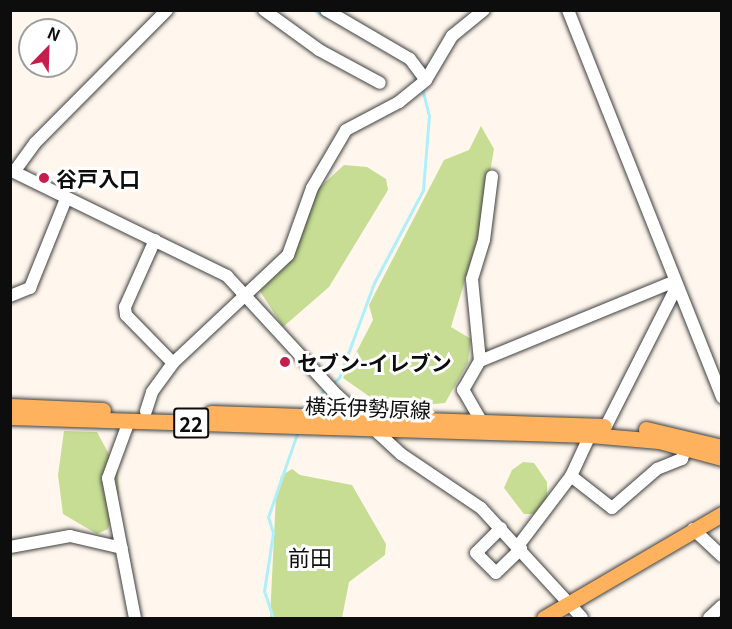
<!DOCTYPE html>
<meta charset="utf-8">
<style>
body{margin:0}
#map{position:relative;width:732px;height:629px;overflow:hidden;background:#fff7ed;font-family:Georgia,"Noto Sans JP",serif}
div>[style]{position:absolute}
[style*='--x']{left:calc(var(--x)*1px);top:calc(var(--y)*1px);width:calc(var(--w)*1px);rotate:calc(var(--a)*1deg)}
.forest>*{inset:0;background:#c6dd93}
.stream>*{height:3px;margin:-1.5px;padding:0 1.5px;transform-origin:1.5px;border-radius:1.5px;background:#afeff9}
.roads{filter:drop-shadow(0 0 2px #404040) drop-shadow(0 0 2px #404040)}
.minor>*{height:12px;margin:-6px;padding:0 6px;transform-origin:6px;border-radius:6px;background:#fff}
.major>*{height:15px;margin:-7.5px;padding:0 7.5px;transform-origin:7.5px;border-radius:7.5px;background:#ffb25d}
.dots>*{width:16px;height:16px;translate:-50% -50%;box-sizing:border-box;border:3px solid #fff;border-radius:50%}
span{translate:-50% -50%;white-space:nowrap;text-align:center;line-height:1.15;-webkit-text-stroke:6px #fff;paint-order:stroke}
.shield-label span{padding:2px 4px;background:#fff;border:2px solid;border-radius:4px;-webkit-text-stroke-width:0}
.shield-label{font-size:20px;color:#0d0d0d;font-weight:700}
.poi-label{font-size:21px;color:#0d0d0d;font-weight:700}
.left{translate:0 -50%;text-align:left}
.street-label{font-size:21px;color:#0d0d0d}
.neighbourhood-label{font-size:22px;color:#0d0d0d}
.frame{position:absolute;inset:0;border:12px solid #0d0d0d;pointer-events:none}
.north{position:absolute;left:18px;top:18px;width:60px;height:60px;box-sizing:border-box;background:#fff;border:2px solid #9e9e9e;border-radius:50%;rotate:23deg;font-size:16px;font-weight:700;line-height:24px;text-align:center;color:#0d0d0d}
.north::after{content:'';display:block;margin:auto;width:21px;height:27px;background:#c41e4d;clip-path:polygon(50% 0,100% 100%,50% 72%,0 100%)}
</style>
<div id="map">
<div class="forest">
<div style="clip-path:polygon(481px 126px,494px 149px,480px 230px,451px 327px,471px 339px,468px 363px,445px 403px,413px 406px,373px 399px,343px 378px,373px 320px,369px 305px,444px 160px,469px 150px)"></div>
<div style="clip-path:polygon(344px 165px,367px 167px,386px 179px,388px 190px,329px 287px,283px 327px,260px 291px,288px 264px,317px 190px)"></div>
<div style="clip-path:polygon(64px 431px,97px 432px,118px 471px,119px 493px,108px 529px,97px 534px,63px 514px,58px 475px)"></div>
<div style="clip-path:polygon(523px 462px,534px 463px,547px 482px,547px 498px,534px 514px,524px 514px,504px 488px,512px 470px)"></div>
<div style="clip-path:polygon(292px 469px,300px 475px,352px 485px,386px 544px,385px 555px,349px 582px,342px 618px,270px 618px,276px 496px,281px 476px)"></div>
</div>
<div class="stream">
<div style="--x:314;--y:10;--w:14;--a:30"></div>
<div style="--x:331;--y:384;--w:10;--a:-37"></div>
<div style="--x:339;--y:378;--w:101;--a:-69.8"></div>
<div style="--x:374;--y:283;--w:105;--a:-62.2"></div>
<div style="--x:423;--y:190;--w:74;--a:-85.4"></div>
<div style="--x:429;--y:116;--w:29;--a:-104"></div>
<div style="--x:311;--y:410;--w:26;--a:-58"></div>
<div style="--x:273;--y:618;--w:28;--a:-108"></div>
<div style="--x:264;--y:591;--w:59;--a:-81.2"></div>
<div style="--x:273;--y:533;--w:17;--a:-107"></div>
<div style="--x:268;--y:517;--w:91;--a:-70.8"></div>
</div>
<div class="roads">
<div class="minor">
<div style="--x:264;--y:10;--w:68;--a:36"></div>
<div style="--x:319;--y:50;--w:69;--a:28.4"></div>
<div style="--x:326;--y:10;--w:97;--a:30.3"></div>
<div style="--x:410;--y:59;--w:26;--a:53"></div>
<div style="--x:568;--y:10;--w:417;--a:68.3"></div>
<div style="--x:10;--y:170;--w:242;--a:26"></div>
<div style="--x:227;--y:276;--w:162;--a:47.3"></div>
<div style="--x:337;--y:395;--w:87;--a:42.7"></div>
<div style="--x:401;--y:454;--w:97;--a:34"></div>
<div style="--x:481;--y:508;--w:149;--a:47.4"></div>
<div style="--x:14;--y:172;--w:36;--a:-54"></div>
<div style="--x:35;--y:143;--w:187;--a:-45.2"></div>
<div style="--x:155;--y:240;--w:73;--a:114.1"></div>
<div style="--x:125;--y:307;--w:8;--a:83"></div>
<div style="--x:126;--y:315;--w:67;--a:45.6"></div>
<div style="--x:10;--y:296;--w:22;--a:-22"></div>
<div style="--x:30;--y:288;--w:96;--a:-68"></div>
<div style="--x:480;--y:361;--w:82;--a:-95.6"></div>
<div style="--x:472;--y:279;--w:41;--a:-72.9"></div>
<div style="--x:484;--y:240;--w:64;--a:-82.8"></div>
<div style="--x:146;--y:411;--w:20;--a:-72"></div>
<div style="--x:152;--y:392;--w:36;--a:-54"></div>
<div style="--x:173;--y:363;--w:158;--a:-43.2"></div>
<div style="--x:288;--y:255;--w:71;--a:-70.3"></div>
<div style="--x:312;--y:188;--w:67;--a:-59.6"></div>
<div style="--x:346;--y:130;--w:60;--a:-27.8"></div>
<div style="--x:399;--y:102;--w:35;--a:-39"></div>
<div style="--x:426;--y:80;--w:51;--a:-59.4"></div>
<div style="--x:452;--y:36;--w:41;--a:-39.1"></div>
<div style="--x:480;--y:419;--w:34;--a:-120"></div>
<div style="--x:463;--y:390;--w:34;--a:-60"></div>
<div style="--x:480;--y:361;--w:211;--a:-22.3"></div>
<div style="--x:129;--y:421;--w:61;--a:110.2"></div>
<div style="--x:108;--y:478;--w:143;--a:79.1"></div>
<div style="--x:606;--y:426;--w:157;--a:-63.1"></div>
<div style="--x:571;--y:476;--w:52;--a:38"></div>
<div style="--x:612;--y:508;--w:60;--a:-40.9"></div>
<div style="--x:657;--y:469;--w:27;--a:-22"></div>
<div style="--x:682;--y:459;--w:13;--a:-72"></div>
<div style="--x:501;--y:528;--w:35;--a:135"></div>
<div style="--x:476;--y:553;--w:28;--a:45"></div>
<div style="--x:496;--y:573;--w:35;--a:-44"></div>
<div style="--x:693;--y:529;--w:40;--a:43"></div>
<div style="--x:518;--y:546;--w:88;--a:-52.9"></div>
<div style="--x:571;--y:476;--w:45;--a:-65.1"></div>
<div style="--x:10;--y:547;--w:61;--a:-10.4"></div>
<div style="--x:70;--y:536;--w:53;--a:13"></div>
<div style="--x:709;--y:618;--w:18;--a:-43"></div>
</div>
<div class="major">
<div style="--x:10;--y:406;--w:93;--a:2.5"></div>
<div style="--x:211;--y:413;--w:393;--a:1.9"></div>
<div style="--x:10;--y:417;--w:580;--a:1.78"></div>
<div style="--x:590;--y:435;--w:69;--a:5"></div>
<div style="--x:659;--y:441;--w:65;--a:15.1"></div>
<div style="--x:646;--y:429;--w:78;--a:13.3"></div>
<div style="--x:544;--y:618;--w:206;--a:-30.3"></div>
</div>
</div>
<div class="dots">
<div style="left:44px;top:178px;background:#c41e4d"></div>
<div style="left:285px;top:362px;background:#c41e4d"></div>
</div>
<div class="shield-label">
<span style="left:191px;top:423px">22</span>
</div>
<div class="poi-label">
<span class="left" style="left:56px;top:178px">谷戸入口</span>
<span class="left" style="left:297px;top:362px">セブン-イレブン</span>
</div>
<div class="street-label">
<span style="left:368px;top:407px;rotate:2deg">横浜伊勢原線</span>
</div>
<div class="neighbourhood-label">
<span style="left:310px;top:557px">前田</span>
</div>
<div class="frame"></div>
<div class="north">N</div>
</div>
